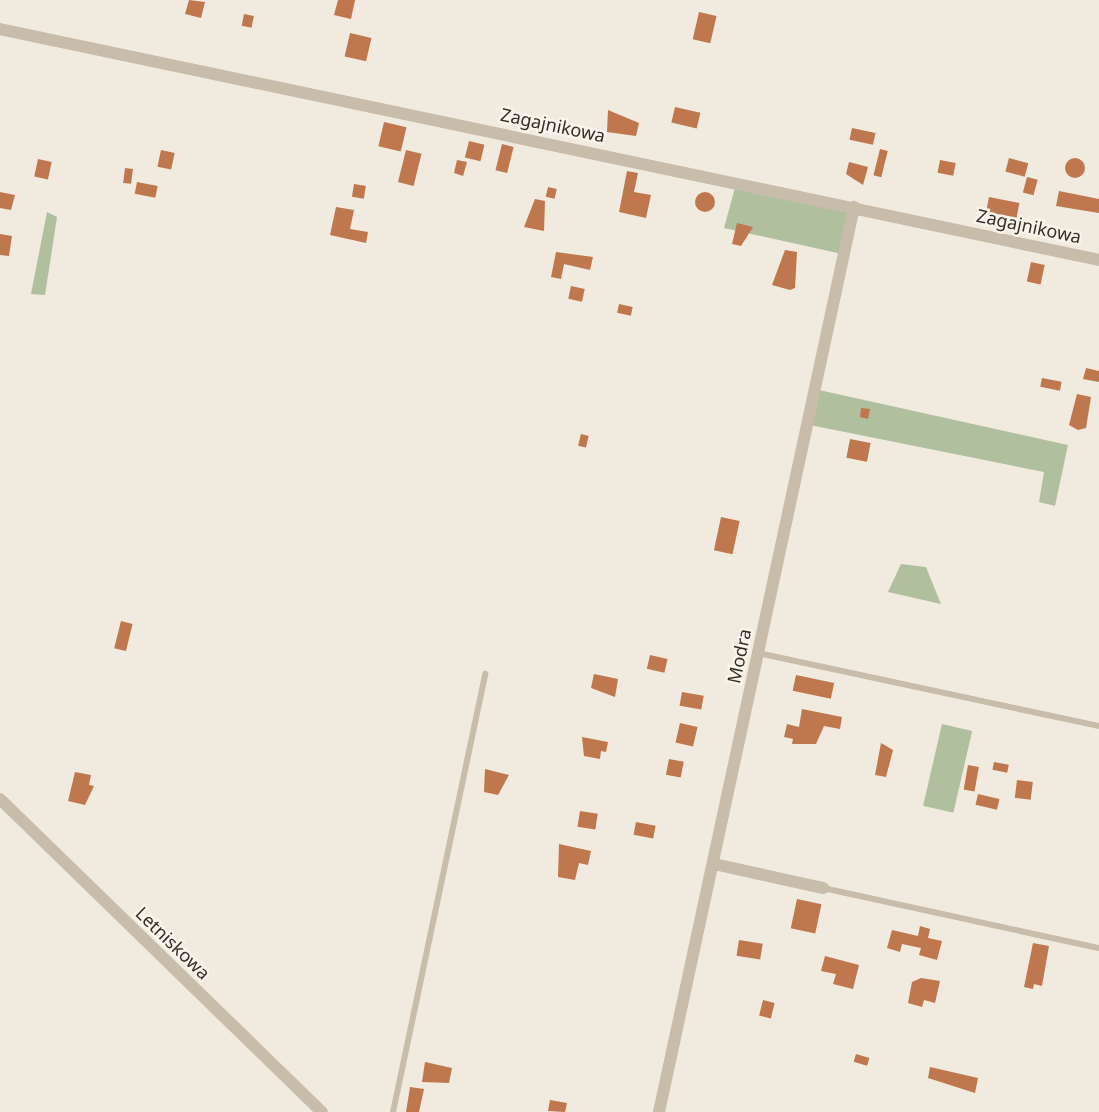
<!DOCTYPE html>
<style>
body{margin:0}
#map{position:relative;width:1099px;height:1112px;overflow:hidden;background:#f1eade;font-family:"Noto Sans",sans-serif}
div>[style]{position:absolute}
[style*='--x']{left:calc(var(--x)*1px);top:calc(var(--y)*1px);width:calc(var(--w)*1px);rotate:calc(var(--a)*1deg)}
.green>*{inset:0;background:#b0bf9e;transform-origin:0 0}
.building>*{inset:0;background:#bf774e;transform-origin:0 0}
.round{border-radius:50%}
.service>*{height:6px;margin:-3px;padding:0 3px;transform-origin:3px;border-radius:3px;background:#c8bcaa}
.minor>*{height:12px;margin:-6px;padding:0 6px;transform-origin:6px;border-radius:6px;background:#c8bcaa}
span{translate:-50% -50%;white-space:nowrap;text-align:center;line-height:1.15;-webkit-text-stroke:5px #f9f4ea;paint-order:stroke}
.street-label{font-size:18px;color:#362f29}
</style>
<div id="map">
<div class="green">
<div style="clip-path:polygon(736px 184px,844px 208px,848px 215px,842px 254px,724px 228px)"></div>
<div style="clip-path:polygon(47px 212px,57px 217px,45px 295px,31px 294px)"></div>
<div style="clip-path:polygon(819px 390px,1068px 445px,1055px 506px,1039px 502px,1044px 472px,810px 425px)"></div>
<div style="clip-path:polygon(901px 564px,926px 567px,941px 604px,888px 592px)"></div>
<div style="left:942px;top:724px;width:31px;height:84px;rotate:13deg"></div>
</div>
<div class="building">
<div style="clip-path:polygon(189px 0,205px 2px,201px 18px,185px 14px)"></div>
<div style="clip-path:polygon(338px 0,355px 0,351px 19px,334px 15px)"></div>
<div style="left:699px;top:12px;width:18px;height:28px;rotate:13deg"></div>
<div style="left:244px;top:14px;width:10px;height:12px;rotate:11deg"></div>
<div style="left:350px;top:33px;width:22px;height:24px;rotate:13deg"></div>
<div style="left:675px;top:107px;width:26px;height:16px;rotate:13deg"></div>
<div style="clip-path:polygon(608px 110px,639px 123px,636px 136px,607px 132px)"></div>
<div style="left:384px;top:122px;width:23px;height:25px;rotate:13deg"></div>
<div style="left:852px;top:128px;width:24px;height:12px;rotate:12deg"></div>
<div style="left:469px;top:141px;width:16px;height:17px;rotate:14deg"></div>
<div style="left:502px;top:144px;width:12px;height:27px;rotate:14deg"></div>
<div style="left:880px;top:149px;width:8px;height:27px;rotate:14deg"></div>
<div style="left:161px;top:150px;width:14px;height:17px;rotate:12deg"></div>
<div style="left:406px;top:150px;width:16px;height:33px;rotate:14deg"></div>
<div class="round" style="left:1065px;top:158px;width:20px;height:20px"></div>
<div style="left:1009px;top:158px;width:20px;height:14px;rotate:15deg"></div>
<div style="left:38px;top:159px;width:14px;height:18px;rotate:12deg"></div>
<div style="clip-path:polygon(457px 160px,467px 162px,463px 176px,454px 173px)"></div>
<div style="left:940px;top:160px;width:16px;height:13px;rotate:11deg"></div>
<div style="clip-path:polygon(849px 162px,868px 167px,863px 185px,846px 174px)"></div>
<div style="left:125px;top:168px;width:8px;height:15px;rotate:7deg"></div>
<div style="clip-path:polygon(627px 171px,638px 173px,634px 192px,651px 195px,646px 218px,619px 212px)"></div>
<div style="left:1027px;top:177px;width:11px;height:16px;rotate:15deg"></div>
<div style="left:137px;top:182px;width:21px;height:12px;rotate:11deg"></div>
<div style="left:354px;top:184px;width:12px;height:13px;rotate:9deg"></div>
<div style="left:548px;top:187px;width:9px;height:10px;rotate:13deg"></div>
<div style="clip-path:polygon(1059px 191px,1099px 199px,1099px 213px,1056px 206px)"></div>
<div class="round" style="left:695px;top:192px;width:20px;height:20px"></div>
<div style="clip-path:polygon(0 192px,15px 195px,11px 210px,0 208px)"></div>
<div style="left:989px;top:197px;width:31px;height:15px;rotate:11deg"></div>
<div style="clip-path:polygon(535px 199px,545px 201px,544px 231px,524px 227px)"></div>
<div style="clip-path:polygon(336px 207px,354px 210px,350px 229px,368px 232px,366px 243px,330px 235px)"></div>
<div style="clip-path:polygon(737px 223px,753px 227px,741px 246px,732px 244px)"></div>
<div style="clip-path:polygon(0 234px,12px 236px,9px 256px,0 255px)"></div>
<div style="clip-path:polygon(785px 250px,797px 252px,795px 288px,790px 290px,772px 285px)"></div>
<div style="clip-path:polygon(556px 252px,593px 257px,590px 270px,564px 264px,561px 279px,551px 277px)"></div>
<div style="left:1031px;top:262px;width:14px;height:20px;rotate:12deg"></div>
<div style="left:571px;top:286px;width:14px;height:13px;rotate:12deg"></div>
<div style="left:619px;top:304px;width:14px;height:9px;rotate:12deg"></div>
<div style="clip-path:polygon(1086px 368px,1099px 371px,1099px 382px,1083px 379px)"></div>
<div style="left:1042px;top:378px;width:20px;height:9px;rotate:11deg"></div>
<div style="clip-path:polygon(1077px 394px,1091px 397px,1086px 428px,1078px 430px,1069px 425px)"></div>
<div style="clip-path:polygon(861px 408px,870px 409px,868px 419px,860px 417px)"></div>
<div style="left:581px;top:434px;width:8px;height:12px;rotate:14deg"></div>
<div style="left:850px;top:439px;width:21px;height:19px;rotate:11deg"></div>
<div style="left:721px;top:517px;width:19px;height:34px;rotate:12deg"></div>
<div style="left:121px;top:621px;width:12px;height:28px;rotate:14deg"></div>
<div style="left:650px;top:655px;width:18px;height:14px;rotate:13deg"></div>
<div style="clip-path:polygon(594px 674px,618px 679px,615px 697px,591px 688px)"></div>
<div style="left:796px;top:675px;width:39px;height:16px;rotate:12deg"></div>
<div style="left:682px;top:692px;width:22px;height:14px;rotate:10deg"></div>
<div style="clip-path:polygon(802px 709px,842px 717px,840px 729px,824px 726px,816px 744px,792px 744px,793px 739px,784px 737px,787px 724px,799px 727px)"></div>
<div style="left:680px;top:723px;width:18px;height:20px;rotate:13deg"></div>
<div style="clip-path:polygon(582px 737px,608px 742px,606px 752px,601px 751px,600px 759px,584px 756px)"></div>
<div style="clip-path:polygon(881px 743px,893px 750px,886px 777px,875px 775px)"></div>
<div style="left:669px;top:759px;width:15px;height:16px;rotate:11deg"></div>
<div style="left:994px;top:762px;width:15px;height:8px;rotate:11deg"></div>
<div style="left:968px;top:765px;width:11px;height:25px;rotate:10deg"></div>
<div style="clip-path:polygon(485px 769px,509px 775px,498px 795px,484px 792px)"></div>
<div style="clip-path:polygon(75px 772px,91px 775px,89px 785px,94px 786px,85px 805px,68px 801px)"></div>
<div style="left:1017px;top:780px;width:16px;height:18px;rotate:7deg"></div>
<div style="left:978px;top:794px;width:22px;height:11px;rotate:13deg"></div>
<div style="left:580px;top:811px;width:18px;height:16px;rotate:9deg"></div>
<div style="left:636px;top:822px;width:20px;height:13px;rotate:11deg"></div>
<div style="clip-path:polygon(559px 844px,591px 851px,588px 865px,579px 863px,575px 880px,558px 877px)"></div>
<div style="left:797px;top:899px;width:25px;height:30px;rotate:12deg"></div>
<div style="clip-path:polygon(920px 926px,930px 929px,928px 938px,942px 941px,937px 960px,919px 955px,921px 948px,902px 944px,900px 952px,887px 948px,892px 930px,918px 936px)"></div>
<div style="left:739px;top:940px;width:24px;height:16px;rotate:9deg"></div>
<div style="clip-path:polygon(1033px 943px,1049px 946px,1042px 986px,1034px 984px,1033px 989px,1024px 987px)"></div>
<div style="clip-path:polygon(825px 956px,859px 965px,853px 989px,833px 984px,836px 974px,821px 971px)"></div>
<div style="clip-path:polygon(921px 978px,940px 981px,935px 1003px,924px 1000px,922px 1007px,908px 1003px,912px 982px)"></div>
<div style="left:763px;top:1000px;width:12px;height:16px;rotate:14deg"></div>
<div style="left:856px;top:1054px;width:14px;height:8px;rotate:17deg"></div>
<div style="clip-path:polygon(425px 1062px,452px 1068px,449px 1083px,422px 1082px)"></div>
<div style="clip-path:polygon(930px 1067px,978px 1078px,975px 1093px,928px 1078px)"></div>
<div style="clip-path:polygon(410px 1087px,424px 1089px,419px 1112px,406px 1112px)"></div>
<div style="clip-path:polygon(550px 1100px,567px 1103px,565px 1112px,548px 1111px)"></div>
</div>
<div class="service">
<div style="--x:758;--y:653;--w:349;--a:12.1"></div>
<div style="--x:823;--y:888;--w:282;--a:12.3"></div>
<div style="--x:393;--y:1112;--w:448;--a:-78.1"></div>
</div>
<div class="minor">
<div style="--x:0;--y:29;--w:1123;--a:11.87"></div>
<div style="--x:0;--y:799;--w:449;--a:44.2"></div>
<div style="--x:714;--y:864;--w:112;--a:12.4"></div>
<div style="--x:659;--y:1112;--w:926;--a:-77.84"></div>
</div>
<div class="street-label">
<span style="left:553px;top:125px;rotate:12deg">Zagajnikowa</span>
<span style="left:1029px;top:226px;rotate:12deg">Zagajnikowa</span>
<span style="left:739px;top:656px;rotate:-78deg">Modra</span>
<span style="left:173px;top:943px;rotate:44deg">Letniskowa</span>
</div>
</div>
